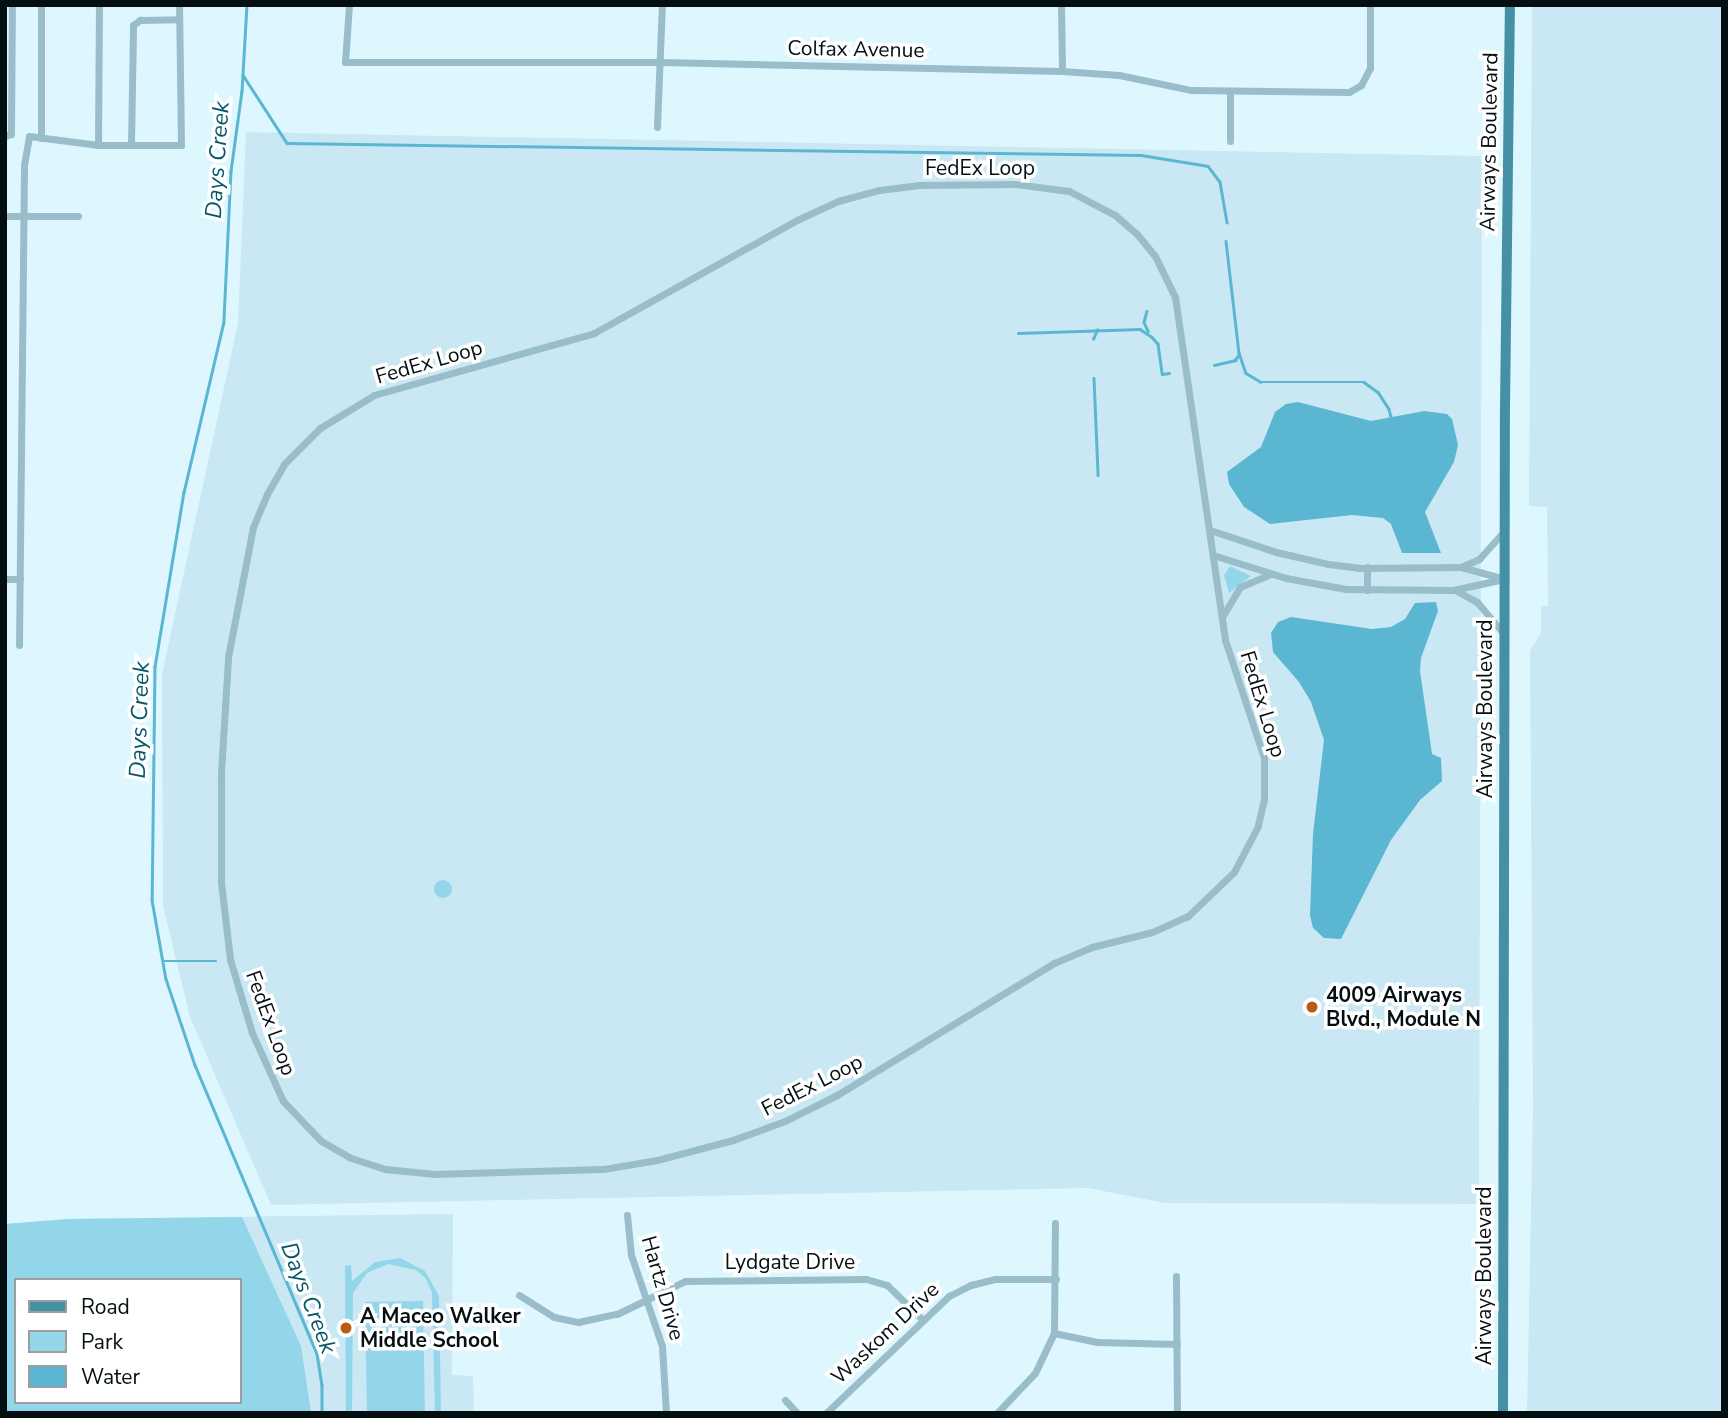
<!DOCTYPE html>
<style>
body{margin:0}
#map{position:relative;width:1728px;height:1418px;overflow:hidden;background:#def7ff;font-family:"Nunito Sans",sans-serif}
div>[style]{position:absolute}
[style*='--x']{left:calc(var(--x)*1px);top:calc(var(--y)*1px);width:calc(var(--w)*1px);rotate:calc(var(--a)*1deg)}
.built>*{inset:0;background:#c9e8f3}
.green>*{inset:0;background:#93d6ea;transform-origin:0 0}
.round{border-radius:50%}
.water>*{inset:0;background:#5bb7d1}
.stream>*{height:2.5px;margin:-1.25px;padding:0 1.25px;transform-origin:1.25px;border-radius:1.25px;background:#5bb7d1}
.street>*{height:7px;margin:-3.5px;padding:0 3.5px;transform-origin:3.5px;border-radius:3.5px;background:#99bdc9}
.primary>*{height:10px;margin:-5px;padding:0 5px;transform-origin:5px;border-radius:5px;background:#4590a5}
.dots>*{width:19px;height:19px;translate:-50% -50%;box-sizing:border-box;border:4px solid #fff;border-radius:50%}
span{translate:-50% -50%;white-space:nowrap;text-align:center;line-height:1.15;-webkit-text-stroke:7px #fff;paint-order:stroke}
.street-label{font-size:21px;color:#040f12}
.poi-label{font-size:21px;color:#040f12;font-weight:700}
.left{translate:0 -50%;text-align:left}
.water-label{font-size:23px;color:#055769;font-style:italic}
.frame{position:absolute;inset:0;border:7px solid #040f12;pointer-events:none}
.legend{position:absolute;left:14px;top:1278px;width:228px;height:126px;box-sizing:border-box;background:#fff;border:2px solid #9b9fa0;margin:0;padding:9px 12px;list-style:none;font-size:21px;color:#040f12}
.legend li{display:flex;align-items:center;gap:14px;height:35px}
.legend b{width:35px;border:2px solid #9b9fa0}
</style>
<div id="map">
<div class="built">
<div style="clip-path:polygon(1532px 5px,1723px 5px,1723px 1413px,1527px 1413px,1533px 1106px,1530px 651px,1541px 633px,1541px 606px,1548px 606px,1547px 507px,1529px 506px)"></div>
<div style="clip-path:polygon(246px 132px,1482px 156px,1479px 1204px,1165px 1203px,1088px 1188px,271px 1205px,190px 1017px,163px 906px,162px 674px,238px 323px)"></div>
<div style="clip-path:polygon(evenodd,453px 1214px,452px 1375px,473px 1376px,474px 1413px,5px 1413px,5px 1224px,68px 1219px,453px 1214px,16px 1280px,240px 1280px,240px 1402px,16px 1402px,16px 1280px)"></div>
</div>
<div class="green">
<div style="clip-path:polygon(1230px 566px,1251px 576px,1229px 593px,1224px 575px)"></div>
<div class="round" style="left:434px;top:880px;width:18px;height:18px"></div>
<div style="clip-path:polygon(evenodd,242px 1217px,301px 1346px,311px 1413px,5px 1413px,5px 1224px,68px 1219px,242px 1217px,16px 1280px,240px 1280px,240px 1402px,16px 1402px,16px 1280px)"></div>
<div style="clip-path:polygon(400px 1258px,425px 1271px,439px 1296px,441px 1413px,435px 1413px,432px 1292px,426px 1279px,416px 1270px,388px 1264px,367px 1273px,353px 1293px,352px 1413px,346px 1413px,345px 1266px,351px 1265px,352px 1281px,375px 1262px)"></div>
<div style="left:423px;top:1301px;width:112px;height:58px;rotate:89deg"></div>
</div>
<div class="water">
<div style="clip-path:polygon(1298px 402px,1371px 421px,1424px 411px,1447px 414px,1452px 419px,1458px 445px,1454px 462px,1425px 512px,1441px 553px,1402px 553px,1391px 524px,1383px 518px,1352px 515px,1270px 524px,1244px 507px,1229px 484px,1227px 472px,1261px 447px,1275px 412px,1286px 404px)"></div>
<div style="clip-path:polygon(1436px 602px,1438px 611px,1421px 658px,1420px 671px,1432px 754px,1441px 758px,1442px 781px,1420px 800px,1391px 840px,1341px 939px,1324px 938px,1313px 928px,1310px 915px,1313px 834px,1324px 740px,1311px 702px,1299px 682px,1273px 652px,1271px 633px,1278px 622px,1291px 617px,1372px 629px,1391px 627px,1405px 619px,1415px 603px)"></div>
</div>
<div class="stream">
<div style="--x:247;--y:5;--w:86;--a:93.3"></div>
<div style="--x:242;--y:91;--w:81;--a:97.8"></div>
<div style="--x:231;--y:171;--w:151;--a:92.7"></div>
<div style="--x:224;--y:322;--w:175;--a:103.2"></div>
<div style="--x:184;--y:492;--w:177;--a:99.4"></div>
<div style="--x:155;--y:667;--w:233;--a:90.7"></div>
<div style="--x:152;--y:900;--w:80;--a:80"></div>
<div style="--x:166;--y:979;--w:91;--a:71.4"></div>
<div style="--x:195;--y:1065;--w:314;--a:67.1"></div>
<div style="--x:317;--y:1354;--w:31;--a:81"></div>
<div style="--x:322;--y:1385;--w:28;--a:90"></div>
<div style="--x:243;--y:75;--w:81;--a:57.1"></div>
<div style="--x:287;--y:143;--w:854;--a:0.81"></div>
<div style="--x:1141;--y:155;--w:68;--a:9.3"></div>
<div style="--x:1208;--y:166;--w:20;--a:53"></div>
<div style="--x:1220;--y:182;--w:41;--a:80.1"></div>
<div style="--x:1226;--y:241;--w:113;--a:83.4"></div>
<div style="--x:1239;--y:353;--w:21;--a:71"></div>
<div style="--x:1246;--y:373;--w:17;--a:31"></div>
<div style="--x:1261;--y:382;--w:103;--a:0"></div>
<div style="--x:1364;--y:382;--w:17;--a:36"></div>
<div style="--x:1378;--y:392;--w:20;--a:57"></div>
<div style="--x:1389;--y:409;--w:12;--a:76"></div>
<div style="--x:1147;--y:311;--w:11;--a:105"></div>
<div style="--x:1144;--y:322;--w:10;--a:66"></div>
<div style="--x:1018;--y:333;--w:122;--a:-1.9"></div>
<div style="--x:1140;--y:329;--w:14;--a:34"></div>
<div style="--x:1152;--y:337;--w:9;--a:49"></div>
<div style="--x:1158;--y:344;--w:30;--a:82"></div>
<div style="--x:1162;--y:374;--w:7;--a:-8"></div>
<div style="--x:1093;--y:339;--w:10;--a:-66"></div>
<div style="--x:1214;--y:365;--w:22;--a:-13"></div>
<div style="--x:1235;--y:360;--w:7;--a:-56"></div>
<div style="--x:1094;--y:378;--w:97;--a:87.6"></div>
<div style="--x:164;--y:961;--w:52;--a:0"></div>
</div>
<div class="street">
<div style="--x:349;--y:5;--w:57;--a:94"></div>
<div style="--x:345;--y:62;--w:315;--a:0"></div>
<div style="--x:660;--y:62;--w:402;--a:1.3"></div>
<div style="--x:1062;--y:71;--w:57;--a:4"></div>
<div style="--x:1119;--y:75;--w:74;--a:11.8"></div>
<div style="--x:1191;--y:90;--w:158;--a:0.7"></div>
<div style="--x:1349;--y:92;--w:14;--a:-30"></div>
<div style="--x:1361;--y:85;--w:19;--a:-62"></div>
<div style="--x:1370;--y:68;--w:63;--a:-90"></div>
<div style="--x:1061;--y:5;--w:66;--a:89.1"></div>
<div style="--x:1230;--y:91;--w:50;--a:90"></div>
<div style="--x:657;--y:127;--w:122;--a:-87.7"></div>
<div style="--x:5;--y:136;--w:6;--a:-18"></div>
<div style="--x:11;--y:134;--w:129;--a:-89.6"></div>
<div style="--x:41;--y:138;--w:133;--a:-90"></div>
<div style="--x:131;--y:144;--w:119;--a:-89"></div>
<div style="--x:133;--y:25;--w:9;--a:-36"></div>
<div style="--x:140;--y:20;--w:39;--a:-1"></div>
<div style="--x:98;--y:145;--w:140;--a:-89.6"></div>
<div style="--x:1015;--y:184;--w:54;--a:7.4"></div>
<div style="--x:1069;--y:191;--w:52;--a:27.6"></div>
<div style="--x:1115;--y:215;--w:29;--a:41"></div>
<div style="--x:1137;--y:234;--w:28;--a:51"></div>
<div style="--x:1155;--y:256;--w:46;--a:64"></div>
<div style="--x:1175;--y:297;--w:347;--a:81.7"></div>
<div style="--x:1225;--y:640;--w:124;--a:71.7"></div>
<div style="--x:1264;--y:758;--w:41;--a:90"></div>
<div style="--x:1264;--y:799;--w:28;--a:103"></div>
<div style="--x:1258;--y:826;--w:52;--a:117.6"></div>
<div style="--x:1234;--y:872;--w:64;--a:136.3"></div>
<div style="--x:1188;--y:916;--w:39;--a:156"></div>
<div style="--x:1152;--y:932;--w:62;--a:166"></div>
<div style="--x:1092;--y:947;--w:41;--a:157.2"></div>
<div style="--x:1054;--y:963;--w:254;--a:148.7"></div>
<div style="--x:837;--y:1095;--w:58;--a:153.4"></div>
<div style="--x:785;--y:1121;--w:55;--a:159.9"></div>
<div style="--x:733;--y:1140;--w:79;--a:165.3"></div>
<div style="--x:657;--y:1160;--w:55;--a:170.5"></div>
<div style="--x:603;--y:1169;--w:168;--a:178.3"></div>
<div style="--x:435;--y:1174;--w:50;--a:-174.3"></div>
<div style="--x:385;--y:1169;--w:38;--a:-162"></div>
<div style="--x:349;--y:1157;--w:32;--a:-150"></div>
<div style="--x:321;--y:1141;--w:55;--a:-133.5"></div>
<div style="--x:283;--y:1101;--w:75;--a:-114.5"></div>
<div style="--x:252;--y:1033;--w:77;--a:-106.6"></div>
<div style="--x:230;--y:959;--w:78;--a:-96.7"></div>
<div style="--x:221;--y:882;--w:109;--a:-90"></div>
<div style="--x:221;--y:773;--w:116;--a:-86.5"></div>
<div style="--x:228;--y:657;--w:132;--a:-79.1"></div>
<div style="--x:253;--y:527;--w:36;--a:-67"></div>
<div style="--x:267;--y:494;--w:34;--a:-60"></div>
<div style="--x:284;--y:464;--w:51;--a:-45"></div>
<div style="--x:320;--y:428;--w:63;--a:-31.4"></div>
<div style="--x:374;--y:395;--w:229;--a:-15.7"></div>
<div style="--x:594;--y:333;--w:232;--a:-29.1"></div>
<div style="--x:797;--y:220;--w:45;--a:-24.9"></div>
<div style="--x:838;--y:201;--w:42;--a:-15"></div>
<div style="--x:879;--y:190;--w:39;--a:-7"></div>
<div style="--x:918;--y:185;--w:97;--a:-0.6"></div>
<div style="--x:5;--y:216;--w:73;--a:0"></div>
<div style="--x:1210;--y:530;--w:70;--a:18.4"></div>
<div style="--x:1276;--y:552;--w:53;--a:13"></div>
<div style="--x:1328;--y:564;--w:31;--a:7"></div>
<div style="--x:1359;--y:568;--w:102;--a:-0.6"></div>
<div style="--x:1461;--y:567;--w:46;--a:15.3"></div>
<div style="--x:1213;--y:555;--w:77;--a:17.5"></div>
<div style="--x:1286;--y:578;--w:61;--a:10.4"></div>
<div style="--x:1346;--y:589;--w:107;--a:0.5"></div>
<div style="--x:1453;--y:590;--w:52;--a:-12.2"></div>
<div style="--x:1461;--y:567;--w:20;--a:-24"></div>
<div style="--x:1479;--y:559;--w:39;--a:-48"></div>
<div style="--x:5;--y:579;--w:15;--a:0"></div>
<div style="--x:1367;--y:590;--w:23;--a:-90"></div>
<div style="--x:1457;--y:591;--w:23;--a:29"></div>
<div style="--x:1477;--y:602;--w:42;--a:49.8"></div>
<div style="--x:1222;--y:617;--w:35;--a:-59"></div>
<div style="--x:1240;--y:587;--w:34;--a:-23"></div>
<div style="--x:19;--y:645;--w:480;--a:-89.4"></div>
<div style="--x:24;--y:165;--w:29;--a:-80"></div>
<div style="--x:29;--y:136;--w:70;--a:7.4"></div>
<div style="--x:98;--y:145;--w:83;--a:0"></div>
<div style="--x:181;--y:145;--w:140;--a:-90.8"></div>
<div style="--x:627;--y:1215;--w:40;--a:84.3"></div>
<div style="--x:631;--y:1255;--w:96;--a:71.2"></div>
<div style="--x:662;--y:1346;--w:67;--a:86.6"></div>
<div style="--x:1176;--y:1276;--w:137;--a:89.6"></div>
<div style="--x:519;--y:1295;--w:41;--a:32.2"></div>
<div style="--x:554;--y:1317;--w:25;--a:12"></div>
<div style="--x:578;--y:1322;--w:40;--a:-12"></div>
<div style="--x:617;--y:1314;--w:76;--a:-25.9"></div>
<div style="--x:685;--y:1281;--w:181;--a:-0.6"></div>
<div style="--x:866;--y:1279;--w:22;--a:16"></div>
<div style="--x:887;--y:1285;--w:49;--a:44.2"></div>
<div style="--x:1054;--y:1333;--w:44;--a:11.8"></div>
<div style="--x:1097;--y:1342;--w:80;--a:1.4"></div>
<div style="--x:785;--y:1400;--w:18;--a:47"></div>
<div style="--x:826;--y:1413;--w:170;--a:-43.6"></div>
<div style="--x:949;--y:1296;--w:25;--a:-27"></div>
<div style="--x:971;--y:1285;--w:25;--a:-14"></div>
<div style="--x:995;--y:1279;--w:61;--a:0"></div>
<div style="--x:997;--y:1413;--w:55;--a:-46.5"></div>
<div style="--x:1035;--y:1373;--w:44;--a:-64.6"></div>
<div style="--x:1054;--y:1333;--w:110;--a:-89.5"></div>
</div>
<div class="primary">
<div style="--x:1503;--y:1413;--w:1005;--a:-89.89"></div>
<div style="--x:1505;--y:408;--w:403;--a:-89.3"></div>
</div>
<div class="dots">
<div style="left:1312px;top:1007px;background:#b95b11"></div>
<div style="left:346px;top:1328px;background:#b95b11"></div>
</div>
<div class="street-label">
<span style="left:856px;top:49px;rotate:1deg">Colfax Avenue</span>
<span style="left:1489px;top:142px;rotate:-89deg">Airways Boulevard</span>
<span style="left:980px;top:168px">FedEx Loop</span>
<span style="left:429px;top:362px;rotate:-16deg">FedEx Loop</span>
<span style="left:1263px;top:704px;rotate:73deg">FedEx Loop</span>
<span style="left:1485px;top:709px;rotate:-90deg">Airways Boulevard</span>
<span style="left:271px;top:1023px;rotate:70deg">FedEx Loop</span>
<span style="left:812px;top:1085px;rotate:-27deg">FedEx Loop</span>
<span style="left:790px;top:1262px">Lydgate Drive</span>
<span style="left:1484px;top:1276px;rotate:-90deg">Airways Boulevard</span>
<span style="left:663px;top:1288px;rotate:74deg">Hartz Drive</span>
<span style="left:885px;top:1333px;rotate:-43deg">Waskom Drive</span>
</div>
<div class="poi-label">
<span class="left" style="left:1326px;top:1007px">4009 Airways<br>Blvd., Module N</span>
<span class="left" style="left:360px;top:1328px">A Maceo Walker<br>Middle School</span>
</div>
<div class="water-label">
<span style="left:218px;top:160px;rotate:-86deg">Days Creek</span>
<span style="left:140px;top:720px;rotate:-88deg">Days Creek</span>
<span style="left:308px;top:1298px;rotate:69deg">Days Creek</span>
</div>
<div class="frame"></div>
<ul class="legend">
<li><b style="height:9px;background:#4590a5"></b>Road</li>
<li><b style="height:19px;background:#93d6ea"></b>Park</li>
<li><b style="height:19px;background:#5bb7d1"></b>Water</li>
</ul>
</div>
